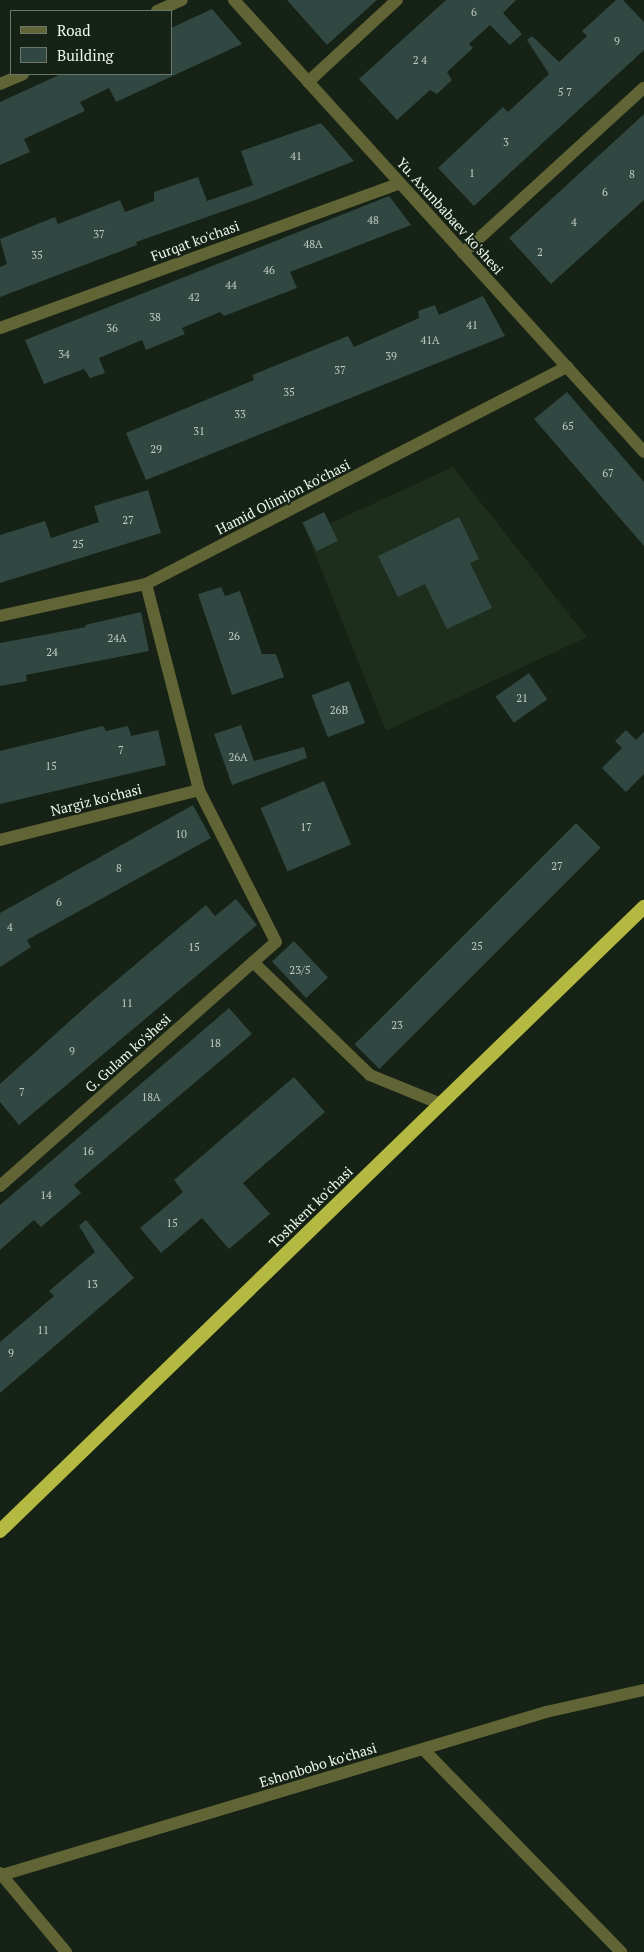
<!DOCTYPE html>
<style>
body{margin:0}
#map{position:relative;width:644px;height:1952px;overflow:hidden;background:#152215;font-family:"PT Serif",serif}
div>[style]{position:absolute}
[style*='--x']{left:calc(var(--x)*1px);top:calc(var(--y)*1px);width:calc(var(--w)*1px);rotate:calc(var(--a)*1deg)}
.built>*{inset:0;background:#1d2e1d}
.building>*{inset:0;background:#314741;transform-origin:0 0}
.minor>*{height:12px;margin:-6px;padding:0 6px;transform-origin:6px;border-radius:6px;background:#616434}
.tertiary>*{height:12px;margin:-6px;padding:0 6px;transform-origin:6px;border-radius:6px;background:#616434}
.trunk>*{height:14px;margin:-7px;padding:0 7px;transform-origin:7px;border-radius:7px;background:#b4ba41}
span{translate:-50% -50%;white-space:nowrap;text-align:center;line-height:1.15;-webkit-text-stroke:4px #152215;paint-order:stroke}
.number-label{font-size:11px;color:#c0ccc4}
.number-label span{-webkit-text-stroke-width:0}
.street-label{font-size:14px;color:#eff8ef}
.legend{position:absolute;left:10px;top:10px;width:162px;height:65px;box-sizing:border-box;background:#152215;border:1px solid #6c786c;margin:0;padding:6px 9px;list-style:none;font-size:15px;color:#eff8ef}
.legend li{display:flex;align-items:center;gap:10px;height:25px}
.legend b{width:25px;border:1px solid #6c786c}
</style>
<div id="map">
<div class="built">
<div style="clip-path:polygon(453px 467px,587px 637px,386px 731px,307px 534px)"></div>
</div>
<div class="building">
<div style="clip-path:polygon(287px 0,377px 0,327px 45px)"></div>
<div style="clip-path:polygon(446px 0,516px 0,503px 13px,522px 34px,510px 45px,490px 25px,469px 44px,473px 48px,447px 72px,452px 80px,437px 94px,430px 90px,397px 120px,359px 79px)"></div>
<div style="clip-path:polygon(616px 0,623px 0,644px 22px,644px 50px,474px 206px,438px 168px,503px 107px,508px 112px,549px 74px,527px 40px,532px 36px,559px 62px,587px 36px,582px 31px)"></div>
<div style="clip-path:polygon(212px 9px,242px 44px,116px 102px,109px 88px,80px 102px,85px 111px,24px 139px,30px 152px,0 165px,0 102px,61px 74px,171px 74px,171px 28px)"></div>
<div style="clip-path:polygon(644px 114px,644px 200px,551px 284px,509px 238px)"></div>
<div style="clip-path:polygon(321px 123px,354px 161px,258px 199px,136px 242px,137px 245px,0 297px,0 267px,7px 264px,0 239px,55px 217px,58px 224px,120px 200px,125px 212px,154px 201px,154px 192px,198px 177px,207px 201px,253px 185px,241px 151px)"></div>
<div style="clip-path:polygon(389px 196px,411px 225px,290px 272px,297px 288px,224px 316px,220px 312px,182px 328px,185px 334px,146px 350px,142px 340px,99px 358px,105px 373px,90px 378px,84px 369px,44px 384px,25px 340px)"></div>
<div style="clip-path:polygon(483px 296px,505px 336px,146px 480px,126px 433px,254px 380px,252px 375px,348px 336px,354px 347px,419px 318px,418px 311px,435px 305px,439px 315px)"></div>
<div style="clip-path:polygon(567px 392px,644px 482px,644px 546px,534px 419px)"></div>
<div style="clip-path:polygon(148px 490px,161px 533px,0 583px,0 535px,45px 521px,51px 538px,99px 522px,94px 506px)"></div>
<div style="left:324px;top:512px;width:32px;height:24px;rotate:64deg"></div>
<div style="clip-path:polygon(459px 517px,479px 559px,470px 563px,492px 608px,447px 629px,425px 584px,398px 597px,378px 556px)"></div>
<div style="clip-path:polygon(221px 587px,225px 596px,240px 591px,262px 654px,276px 654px,284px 677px,232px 695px,198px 594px)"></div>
<div style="clip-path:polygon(141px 612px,149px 651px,26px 675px,27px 681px,0 686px,0 643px,86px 627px,85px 625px)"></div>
<div style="left:529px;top:673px;width:32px;height:41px;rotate:55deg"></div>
<div style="left:349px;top:681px;width:45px;height:40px;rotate:69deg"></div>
<div style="clip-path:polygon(241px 725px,254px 761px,304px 747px,307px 758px,232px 785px,214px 734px)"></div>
<div style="clip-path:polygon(103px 726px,106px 731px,128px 726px,131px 736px,158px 730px,166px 765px,0 804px,0 751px)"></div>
<div style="clip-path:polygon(626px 730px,636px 740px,644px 732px,644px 774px,626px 792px,602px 768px,622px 748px,615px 741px)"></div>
<div style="left:324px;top:781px;width:69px;height:69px;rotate:67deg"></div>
<div style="clip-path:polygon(193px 805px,211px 838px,27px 940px,31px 947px,0 967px,0 913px)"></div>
<div style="left:576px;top:823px;width:35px;height:313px;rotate:45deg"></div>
<div style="clip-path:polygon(236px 899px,257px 925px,19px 1125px,0 1102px,0 1084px,92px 1001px,206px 905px,215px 916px)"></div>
<div style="left:294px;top:941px;width:50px;height:30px;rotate:47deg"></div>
<div style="clip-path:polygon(229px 1008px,252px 1034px,74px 1185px,81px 1193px,41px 1227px,34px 1220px,0 1250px,0 1205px)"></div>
<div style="clip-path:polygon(294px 1077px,325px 1112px,243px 1183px,270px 1214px,229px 1249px,202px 1218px,161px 1253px,140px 1228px,183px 1192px,174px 1180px)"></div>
<div style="clip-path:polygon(86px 1220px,134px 1278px,0 1393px,0 1342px,54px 1296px,49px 1291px,95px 1252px,79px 1226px)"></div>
</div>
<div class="minor">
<div style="--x:234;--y:0;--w:610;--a:47.79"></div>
<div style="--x:157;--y:11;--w:27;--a:-24"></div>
<div style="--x:308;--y:82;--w:121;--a:-42.7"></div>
<div style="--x:0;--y:84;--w:25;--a:-23"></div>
<div style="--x:463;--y:253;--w:245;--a:-42.4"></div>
<div style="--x:0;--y:328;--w:425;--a:-19.9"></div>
<div style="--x:0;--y:616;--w:149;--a:-12.4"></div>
<div style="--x:146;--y:584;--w:474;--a:-27.3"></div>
<div style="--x:0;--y:840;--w:205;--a:-14.1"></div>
<div style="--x:253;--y:962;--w:163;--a:44"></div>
<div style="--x:370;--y:1075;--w:77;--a:22.2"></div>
<div style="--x:0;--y:1186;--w:368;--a:-41.5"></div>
<div style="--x:276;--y:942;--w:170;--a:-116.9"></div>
<div style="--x:199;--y:790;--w:213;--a:-104.4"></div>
<div style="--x:423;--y:1749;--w:284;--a:45.7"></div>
<div style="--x:2;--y:1875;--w:568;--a:-16.68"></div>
<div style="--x:546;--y:1712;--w:100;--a:-12.7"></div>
</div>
<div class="tertiary">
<div style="--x:0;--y:1873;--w:103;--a:50.1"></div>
</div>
<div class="trunk">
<div style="--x:0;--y:1531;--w:897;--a:-44.1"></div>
</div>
<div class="number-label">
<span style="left:474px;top:12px">6</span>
<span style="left:617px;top:41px">9</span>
<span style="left:420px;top:60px">2 4</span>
<span style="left:565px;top:92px">5 7</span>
<span style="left:506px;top:142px">3</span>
<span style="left:296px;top:156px">41</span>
<span style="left:472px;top:173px">1</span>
<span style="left:632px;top:174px">8</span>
<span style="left:605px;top:192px">6</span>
<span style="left:373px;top:220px">48</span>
<span style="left:574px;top:222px">4</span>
<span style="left:99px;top:234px">37</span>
<span style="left:313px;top:244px">48A</span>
<span style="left:540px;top:252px">2</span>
<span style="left:37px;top:255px">35</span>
<span style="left:269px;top:270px">46</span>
<span style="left:231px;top:285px">44</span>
<span style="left:194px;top:297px">42</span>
<span style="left:155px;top:317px">38</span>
<span style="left:472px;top:325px">41</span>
<span style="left:112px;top:328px">36</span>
<span style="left:430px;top:340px">41A</span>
<span style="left:64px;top:354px">34</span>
<span style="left:391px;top:356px">39</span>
<span style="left:340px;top:370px">37</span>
<span style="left:289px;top:392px">35</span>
<span style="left:240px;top:414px">33</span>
<span style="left:568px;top:426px">65</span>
<span style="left:199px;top:431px">31</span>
<span style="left:156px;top:449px">29</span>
<span style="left:608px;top:473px">67</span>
<span style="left:128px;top:520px">27</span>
<span style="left:78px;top:544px">25</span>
<span style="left:234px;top:636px">26</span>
<span style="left:117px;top:638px">24A</span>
<span style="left:52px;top:652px">24</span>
<span style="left:522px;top:698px">21</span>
<span style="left:339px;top:710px">26B</span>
<span style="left:121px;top:750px">7</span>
<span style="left:238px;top:757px">26A</span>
<span style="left:51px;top:766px">15</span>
<span style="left:306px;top:827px">17</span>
<span style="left:181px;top:834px">10</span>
<span style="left:557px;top:866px">27</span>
<span style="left:119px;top:868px">8</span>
<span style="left:59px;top:902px">6</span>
<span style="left:10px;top:927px">4</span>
<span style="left:477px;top:946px">25</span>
<span style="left:194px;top:947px">15</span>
<span style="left:300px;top:970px">23/5</span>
<span style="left:127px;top:1003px">11</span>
<span style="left:397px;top:1025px">23</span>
<span style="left:215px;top:1043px">18</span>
<span style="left:72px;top:1051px">9</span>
<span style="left:22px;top:1092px">7</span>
<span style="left:151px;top:1097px">18A</span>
<span style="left:88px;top:1151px">16</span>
<span style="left:46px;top:1195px">14</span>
<span style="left:172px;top:1223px">15</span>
<span style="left:92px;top:1284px">13</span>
<span style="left:43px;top:1330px">11</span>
<span style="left:11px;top:1353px">9</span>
</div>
<div class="street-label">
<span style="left:450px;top:216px;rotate:48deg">Yu. Axunbabaev ko'shesi</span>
<span style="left:195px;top:241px;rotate:-20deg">Furqat ko'chasi</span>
<span style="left:283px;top:497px;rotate:-27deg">Hamid Olimjon ko'chasi</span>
<span style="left:96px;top:800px;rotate:-14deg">Nargiz ko'chasi</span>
<span style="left:128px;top:1053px;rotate:-42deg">G. Gulam ko'shesi</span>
<span style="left:311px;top:1207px;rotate:-44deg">Toshkent ko'chasi</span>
<span style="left:318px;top:1765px;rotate:-17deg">Eshonbobo ko'chasi</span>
</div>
<ul class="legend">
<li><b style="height:6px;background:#616434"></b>Road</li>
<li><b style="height:14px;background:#314741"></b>Building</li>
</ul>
</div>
